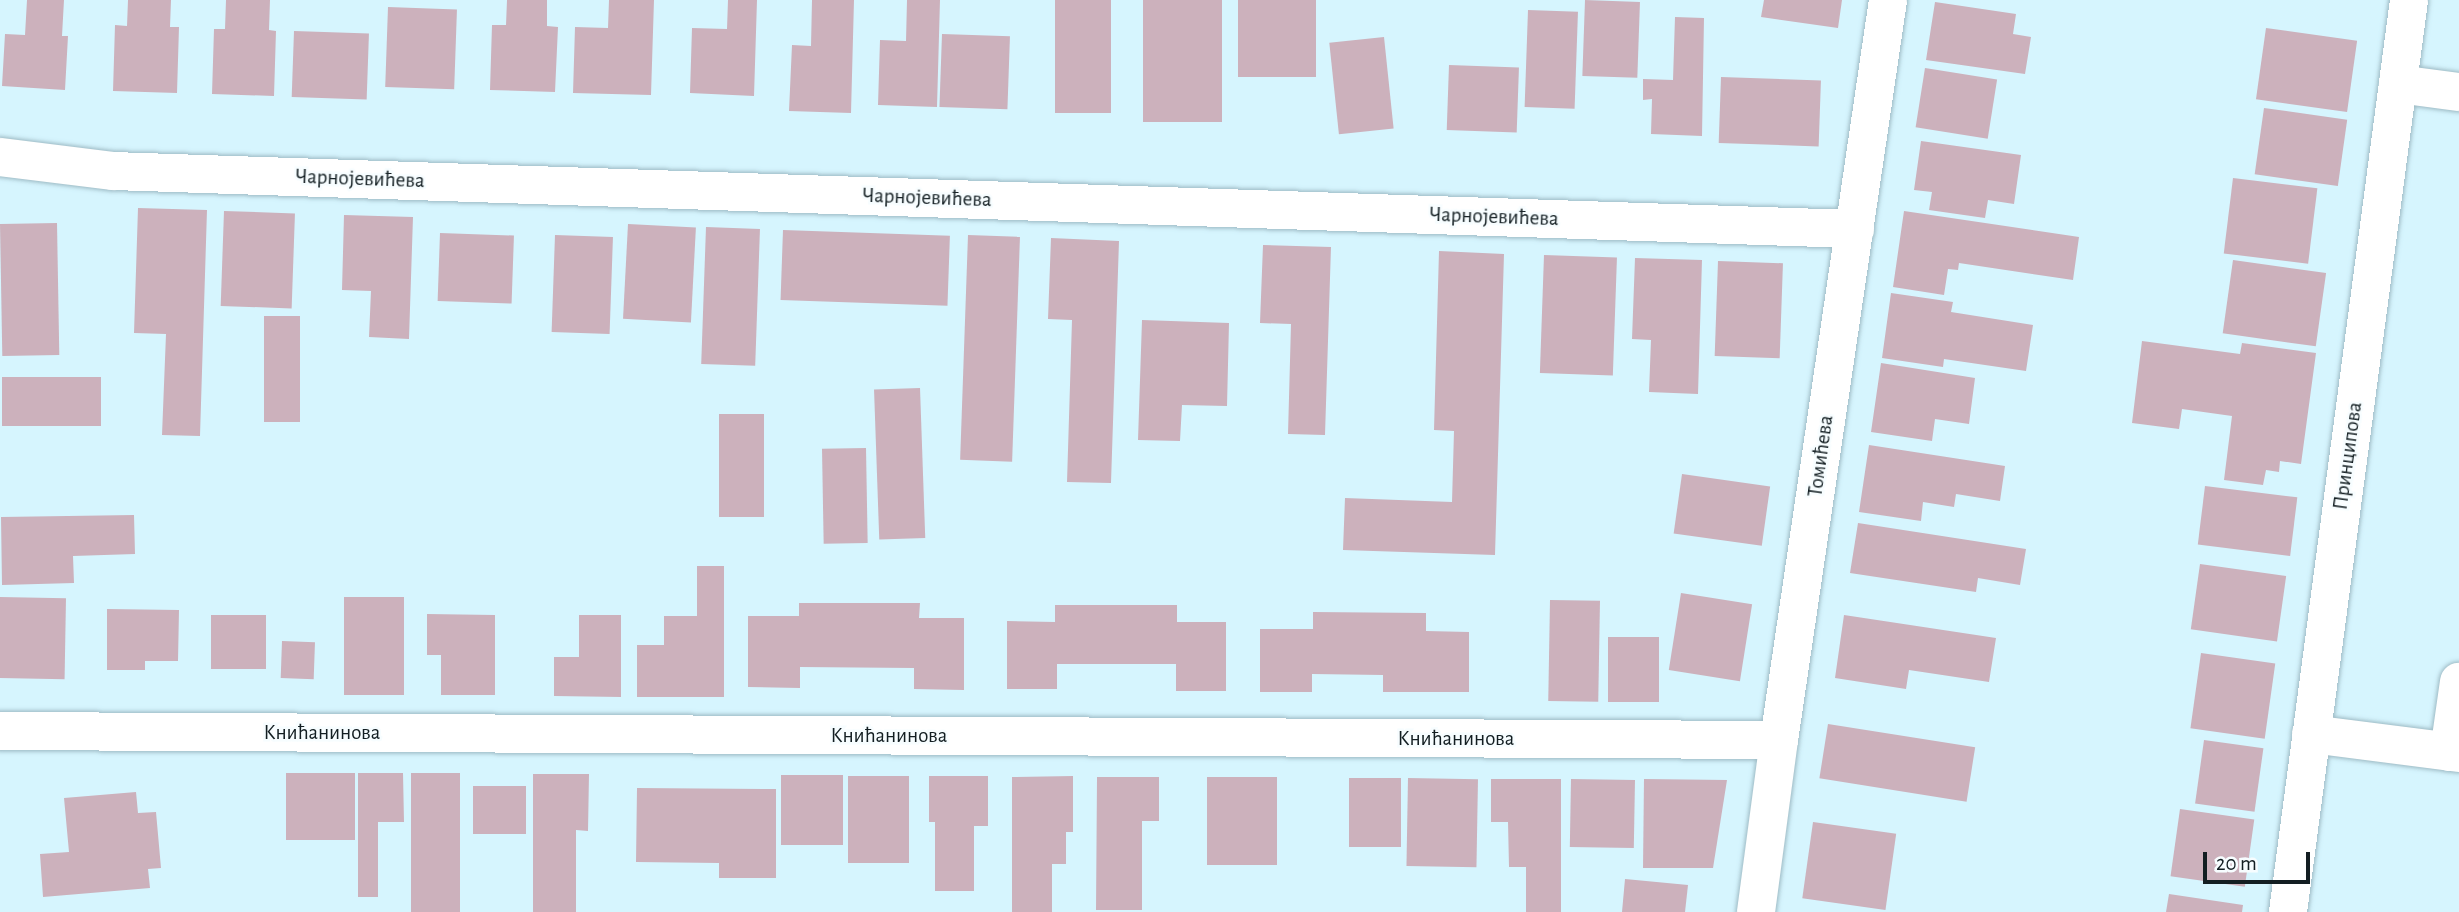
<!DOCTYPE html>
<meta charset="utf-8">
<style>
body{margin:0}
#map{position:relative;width:2459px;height:912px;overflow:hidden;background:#d6f5fe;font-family:"Alegreya Sans",sans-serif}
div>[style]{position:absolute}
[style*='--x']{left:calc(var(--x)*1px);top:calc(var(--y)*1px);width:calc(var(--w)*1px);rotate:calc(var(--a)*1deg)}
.building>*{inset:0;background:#ccb1bc;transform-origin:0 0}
.roads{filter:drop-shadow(0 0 2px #9ebbc5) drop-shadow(0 0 2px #9ebbc5)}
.minor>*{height:38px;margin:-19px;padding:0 19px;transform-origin:19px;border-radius:19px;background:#fff}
span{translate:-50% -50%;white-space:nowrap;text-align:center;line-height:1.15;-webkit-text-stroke:5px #f7fdff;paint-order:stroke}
.street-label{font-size:21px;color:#131e22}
.scale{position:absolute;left:2203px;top:852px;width:107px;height:32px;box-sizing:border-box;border:4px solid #131e22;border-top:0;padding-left:9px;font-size:21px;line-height:24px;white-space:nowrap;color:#131e22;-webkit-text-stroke:5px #f7fdff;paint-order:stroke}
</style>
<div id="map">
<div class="building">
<div style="clip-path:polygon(27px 0,64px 0,62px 36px,68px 36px,65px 90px,2px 86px,5px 34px,25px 35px)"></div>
<div style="clip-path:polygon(128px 0,171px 0,170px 27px,179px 27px,177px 93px,113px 91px,115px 25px,127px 26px)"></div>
<div style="clip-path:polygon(226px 0,270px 0,269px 30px,276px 31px,274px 96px,212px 94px,214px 29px,225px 29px)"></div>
<div style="clip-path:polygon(507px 0,547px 0,547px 26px,558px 27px,555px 92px,490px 90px,492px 25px,506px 25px)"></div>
<div style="clip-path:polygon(609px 0,654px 0,651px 95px,573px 93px,575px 27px,608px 28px)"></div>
<div style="clip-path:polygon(728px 0,757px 0,754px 96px,690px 93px,692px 28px,727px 29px)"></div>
<div style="clip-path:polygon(812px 0,854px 0,851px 113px,789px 111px,792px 45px,811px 46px)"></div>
<div style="clip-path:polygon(907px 0,940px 0,937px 107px,878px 105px,880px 40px,906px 41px)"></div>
<div style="left:1055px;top:0;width:56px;height:113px"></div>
<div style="left:1143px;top:0;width:79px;height:122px"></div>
<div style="left:1238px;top:0;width:78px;height:77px"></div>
<div style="left:1585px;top:0;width:55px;height:76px;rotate:2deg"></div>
<div style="clip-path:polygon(1764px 0,1842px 0,1838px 28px,1761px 17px)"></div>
<div style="clip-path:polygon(1935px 2px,2016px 14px,2013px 34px,2031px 37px,2025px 74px,1926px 60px)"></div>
<div style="left:388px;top:7px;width:69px;height:80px;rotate:2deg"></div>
<div style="left:1528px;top:10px;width:50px;height:97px;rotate:2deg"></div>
<div style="clip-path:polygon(1675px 17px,1704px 18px,1702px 136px,1651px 134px,1652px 99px,1643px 100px,1643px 79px,1673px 80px)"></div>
<div style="left:2266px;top:28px;width:92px;height:72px;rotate:8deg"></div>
<div style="left:294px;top:31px;width:75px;height:66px;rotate:2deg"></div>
<div style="left:942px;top:34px;width:68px;height:73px;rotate:2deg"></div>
<div style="left:1384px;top:37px;width:92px;height:55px;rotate:84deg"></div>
<div style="left:1449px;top:65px;width:70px;height:65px;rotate:2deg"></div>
<div style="left:1925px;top:68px;width:73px;height:60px;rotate:9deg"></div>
<div style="left:1721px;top:77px;width:100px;height:66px;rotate:2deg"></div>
<div style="left:2264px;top:108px;width:84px;height:67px;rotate:8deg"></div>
<div style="clip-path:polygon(1921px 141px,2021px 155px,2014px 204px,1988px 200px,1985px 218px,1929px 210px,1932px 192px,1914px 190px)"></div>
<div style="left:2233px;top:178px;width:85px;height:76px;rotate:7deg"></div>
<div style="clip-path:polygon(138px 208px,207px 210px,200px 436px,162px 435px,166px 334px,134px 333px)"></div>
<div style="left:224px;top:211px;width:71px;height:95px;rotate:2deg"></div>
<div style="clip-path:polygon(1904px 211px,2079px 237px,2073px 280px,1959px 263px,1958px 270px,1948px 269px,1944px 295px,1893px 287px)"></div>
<div style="clip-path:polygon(344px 215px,413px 217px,409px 339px,369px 337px,371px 291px,342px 290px)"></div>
<div style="left:57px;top:223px;width:132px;height:57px;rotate:89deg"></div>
<div style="left:628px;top:224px;width:68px;height:95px;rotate:3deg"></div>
<div style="left:706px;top:227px;width:54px;height:137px;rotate:2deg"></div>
<div style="left:783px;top:230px;width:167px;height:70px;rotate:2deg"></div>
<div style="left:440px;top:233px;width:74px;height:68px;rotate:2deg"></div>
<div style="left:555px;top:235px;width:58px;height:97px;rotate:2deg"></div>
<div style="left:968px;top:235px;width:52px;height:225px;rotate:2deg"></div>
<div style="clip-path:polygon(1051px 238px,1119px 241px,1111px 483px,1067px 482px,1072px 320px,1048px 319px)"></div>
<div style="clip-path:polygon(1263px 245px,1331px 247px,1325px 435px,1288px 434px,1291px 324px,1260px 323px)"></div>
<div style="clip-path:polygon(1439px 251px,1504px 254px,1495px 555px,1343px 550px,1345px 498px,1452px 502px,1454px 431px,1434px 430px)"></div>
<div style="left:1544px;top:255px;width:73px;height:118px;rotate:2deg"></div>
<div style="clip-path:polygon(1635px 258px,1702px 260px,1698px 394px,1649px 392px,1651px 340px,1632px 339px)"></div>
<div style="left:2233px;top:260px;width:94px;height:74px;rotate:8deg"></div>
<div style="left:1718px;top:261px;width:65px;height:95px;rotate:2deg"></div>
<div style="clip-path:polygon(1891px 293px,1953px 302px,1951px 312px,2033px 325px,2026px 371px,1944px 359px,1943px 367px,1882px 358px)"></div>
<div style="left:264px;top:316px;width:36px;height:106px"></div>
<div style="clip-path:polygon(1142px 320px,1229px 323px,1227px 406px,1182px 405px,1180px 441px,1138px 440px)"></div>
<div style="clip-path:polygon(2142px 341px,2240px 354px,2242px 343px,2316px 353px,2301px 464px,2280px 461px,2279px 472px,2266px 470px,2263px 485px,2224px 480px,2232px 416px,2182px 409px,2179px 429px,2132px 423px)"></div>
<div style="clip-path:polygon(1881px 363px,1975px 378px,1969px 424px,1935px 419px,1932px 441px,1871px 432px)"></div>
<div style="left:2px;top:377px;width:99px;height:49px"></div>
<div style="left:920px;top:388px;width:150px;height:46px;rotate:88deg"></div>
<div style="left:719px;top:414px;width:45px;height:103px"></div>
<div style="clip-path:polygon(1869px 445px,2005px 466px,2000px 501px,1956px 494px,1954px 507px,1923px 502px,1921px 521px,1859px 512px)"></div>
<div style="left:866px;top:448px;width:95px;height:44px;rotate:89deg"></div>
<div style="left:1682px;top:474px;width:89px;height:60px;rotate:8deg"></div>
<div style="left:2205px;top:486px;width:93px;height:59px;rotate:7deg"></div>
<div style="clip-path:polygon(134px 515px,135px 554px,73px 556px,74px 583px,2px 585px,1px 517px)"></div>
<div style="clip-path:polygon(1858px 523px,2026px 549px,2020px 585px,1978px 578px,1976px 592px,1850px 573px)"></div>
<div style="left:2200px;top:564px;width:87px;height:66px;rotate:8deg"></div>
<div style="clip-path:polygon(697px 566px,724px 566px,724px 697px,637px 697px,637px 645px,664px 645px,664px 616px,697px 616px)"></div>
<div style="left:1681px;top:593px;width:72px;height:78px;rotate:9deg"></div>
<div style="left:0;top:597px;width:66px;height:81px;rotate:1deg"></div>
<div style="left:344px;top:597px;width:60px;height:98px"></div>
<div style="left:1550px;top:600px;width:50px;height:101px;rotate:1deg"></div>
<div style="clip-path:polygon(799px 603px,920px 603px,919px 618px,964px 618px,964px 690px,914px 689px,914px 668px,800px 667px,800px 688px,748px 687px,748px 616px,799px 616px)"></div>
<div style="clip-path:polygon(1055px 605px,1177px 605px,1177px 622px,1226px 622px,1226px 691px,1176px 691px,1176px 664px,1057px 664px,1057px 689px,1007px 689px,1007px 621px,1055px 622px)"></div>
<div style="clip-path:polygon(107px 609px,179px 610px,178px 661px,145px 661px,145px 670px,107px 670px)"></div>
<div style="clip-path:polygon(1313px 612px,1426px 613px,1426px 631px,1469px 632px,1469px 692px,1383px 692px,1383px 675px,1312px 674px,1312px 692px,1260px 692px,1260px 629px,1313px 629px)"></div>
<div style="clip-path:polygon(427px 614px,495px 615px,495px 695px,441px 695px,441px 655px,427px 655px)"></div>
<div style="left:211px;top:615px;width:55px;height:54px"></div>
<div style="clip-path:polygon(579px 615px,621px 615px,621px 697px,554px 696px,554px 657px,579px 657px)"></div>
<div style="clip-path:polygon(1844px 615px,1996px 638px,1989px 682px,1909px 670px,1906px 689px,1835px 678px)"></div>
<div style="left:1608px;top:637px;width:51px;height:65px"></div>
<div style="left:282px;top:641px;width:33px;height:37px;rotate:2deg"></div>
<div style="left:2201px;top:653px;width:75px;height:76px;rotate:8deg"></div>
<div style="left:1828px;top:724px;width:149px;height:55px;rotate:9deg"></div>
<div style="left:2204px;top:740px;width:60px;height:64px;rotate:8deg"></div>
<div style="left:286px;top:773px;width:69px;height:67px"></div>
<div style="clip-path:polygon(358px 773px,403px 773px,404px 822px,378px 822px,378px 897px,358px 897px)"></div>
<div style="left:411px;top:773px;width:49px;height:139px"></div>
<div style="clip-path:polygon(533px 774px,589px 774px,588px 831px,576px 830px,576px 912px,533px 912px)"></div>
<div style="left:781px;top:775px;width:62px;height:70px"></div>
<div style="left:848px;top:776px;width:61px;height:87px"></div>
<div style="clip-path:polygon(929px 776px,988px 776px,988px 826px,974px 826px,974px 891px,935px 891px,935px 822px,929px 822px)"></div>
<div style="clip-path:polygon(1073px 776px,1073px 832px,1066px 832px,1066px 864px,1052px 864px,1052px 912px,1012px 912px,1012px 777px)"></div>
<div style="clip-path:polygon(1097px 777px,1159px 777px,1159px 821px,1142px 821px,1142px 910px,1096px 910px)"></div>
<div style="left:1207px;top:777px;width:70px;height:88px"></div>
<div style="left:1349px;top:778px;width:52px;height:69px"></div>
<div style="left:1408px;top:778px;width:70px;height:88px;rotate:1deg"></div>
<div style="clip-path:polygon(1491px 779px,1561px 779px,1561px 912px,1526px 912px,1526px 867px,1509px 867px,1508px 822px,1491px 822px)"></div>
<div style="left:1571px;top:779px;width:64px;height:68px;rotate:1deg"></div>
<div style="clip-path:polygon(1644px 779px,1727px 780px,1713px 868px,1643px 868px)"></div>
<div style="left:473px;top:786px;width:53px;height:48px"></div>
<div style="clip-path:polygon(637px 788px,776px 789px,776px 878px,719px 878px,719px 863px,636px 862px)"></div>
<div style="clip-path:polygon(136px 792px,138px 813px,156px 812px,161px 868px,148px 869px,150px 888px,43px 897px,40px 854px,69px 852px,64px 798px)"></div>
<div style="left:2180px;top:809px;width:75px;height:68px;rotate:8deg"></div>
<div style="left:1813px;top:822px;width:84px;height:77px;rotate:8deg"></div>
<div style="clip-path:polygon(1625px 879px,1688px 885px,1685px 912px,1622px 912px)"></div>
<div style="clip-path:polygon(2169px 894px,2243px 905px,2242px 912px,2166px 912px)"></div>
</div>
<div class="roads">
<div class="minor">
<div style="--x:2398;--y:84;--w:62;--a:7.5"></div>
<div style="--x:0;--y:157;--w:114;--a:7.1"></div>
<div style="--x:113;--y:171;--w:1743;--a:1.91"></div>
<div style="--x:0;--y:731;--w:1779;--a:0.29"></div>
<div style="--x:2311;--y:734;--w:149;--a:7.3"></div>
<div style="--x:2449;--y:752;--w:71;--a:-81.9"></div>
<div style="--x:1756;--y:912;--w:174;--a:-82.4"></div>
<div style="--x:1779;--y:740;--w:748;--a:-81.62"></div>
<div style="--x:2288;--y:912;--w:920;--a:-82.44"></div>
</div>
</div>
<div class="street-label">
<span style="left:360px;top:179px;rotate:2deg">Чарнојевићева</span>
<span style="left:927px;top:198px;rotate:2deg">Чарнојевићева</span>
<span style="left:1494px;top:217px;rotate:2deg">Чарнојевићева</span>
<span style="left:1821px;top:456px;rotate:-82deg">Томићева</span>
<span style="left:2348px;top:456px;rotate:-82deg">Принципова</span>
<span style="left:322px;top:733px">Книћанинова</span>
<span style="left:889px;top:736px">Книћанинова</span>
<span style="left:1456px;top:739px">Книћанинова</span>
</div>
<div class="scale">20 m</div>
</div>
